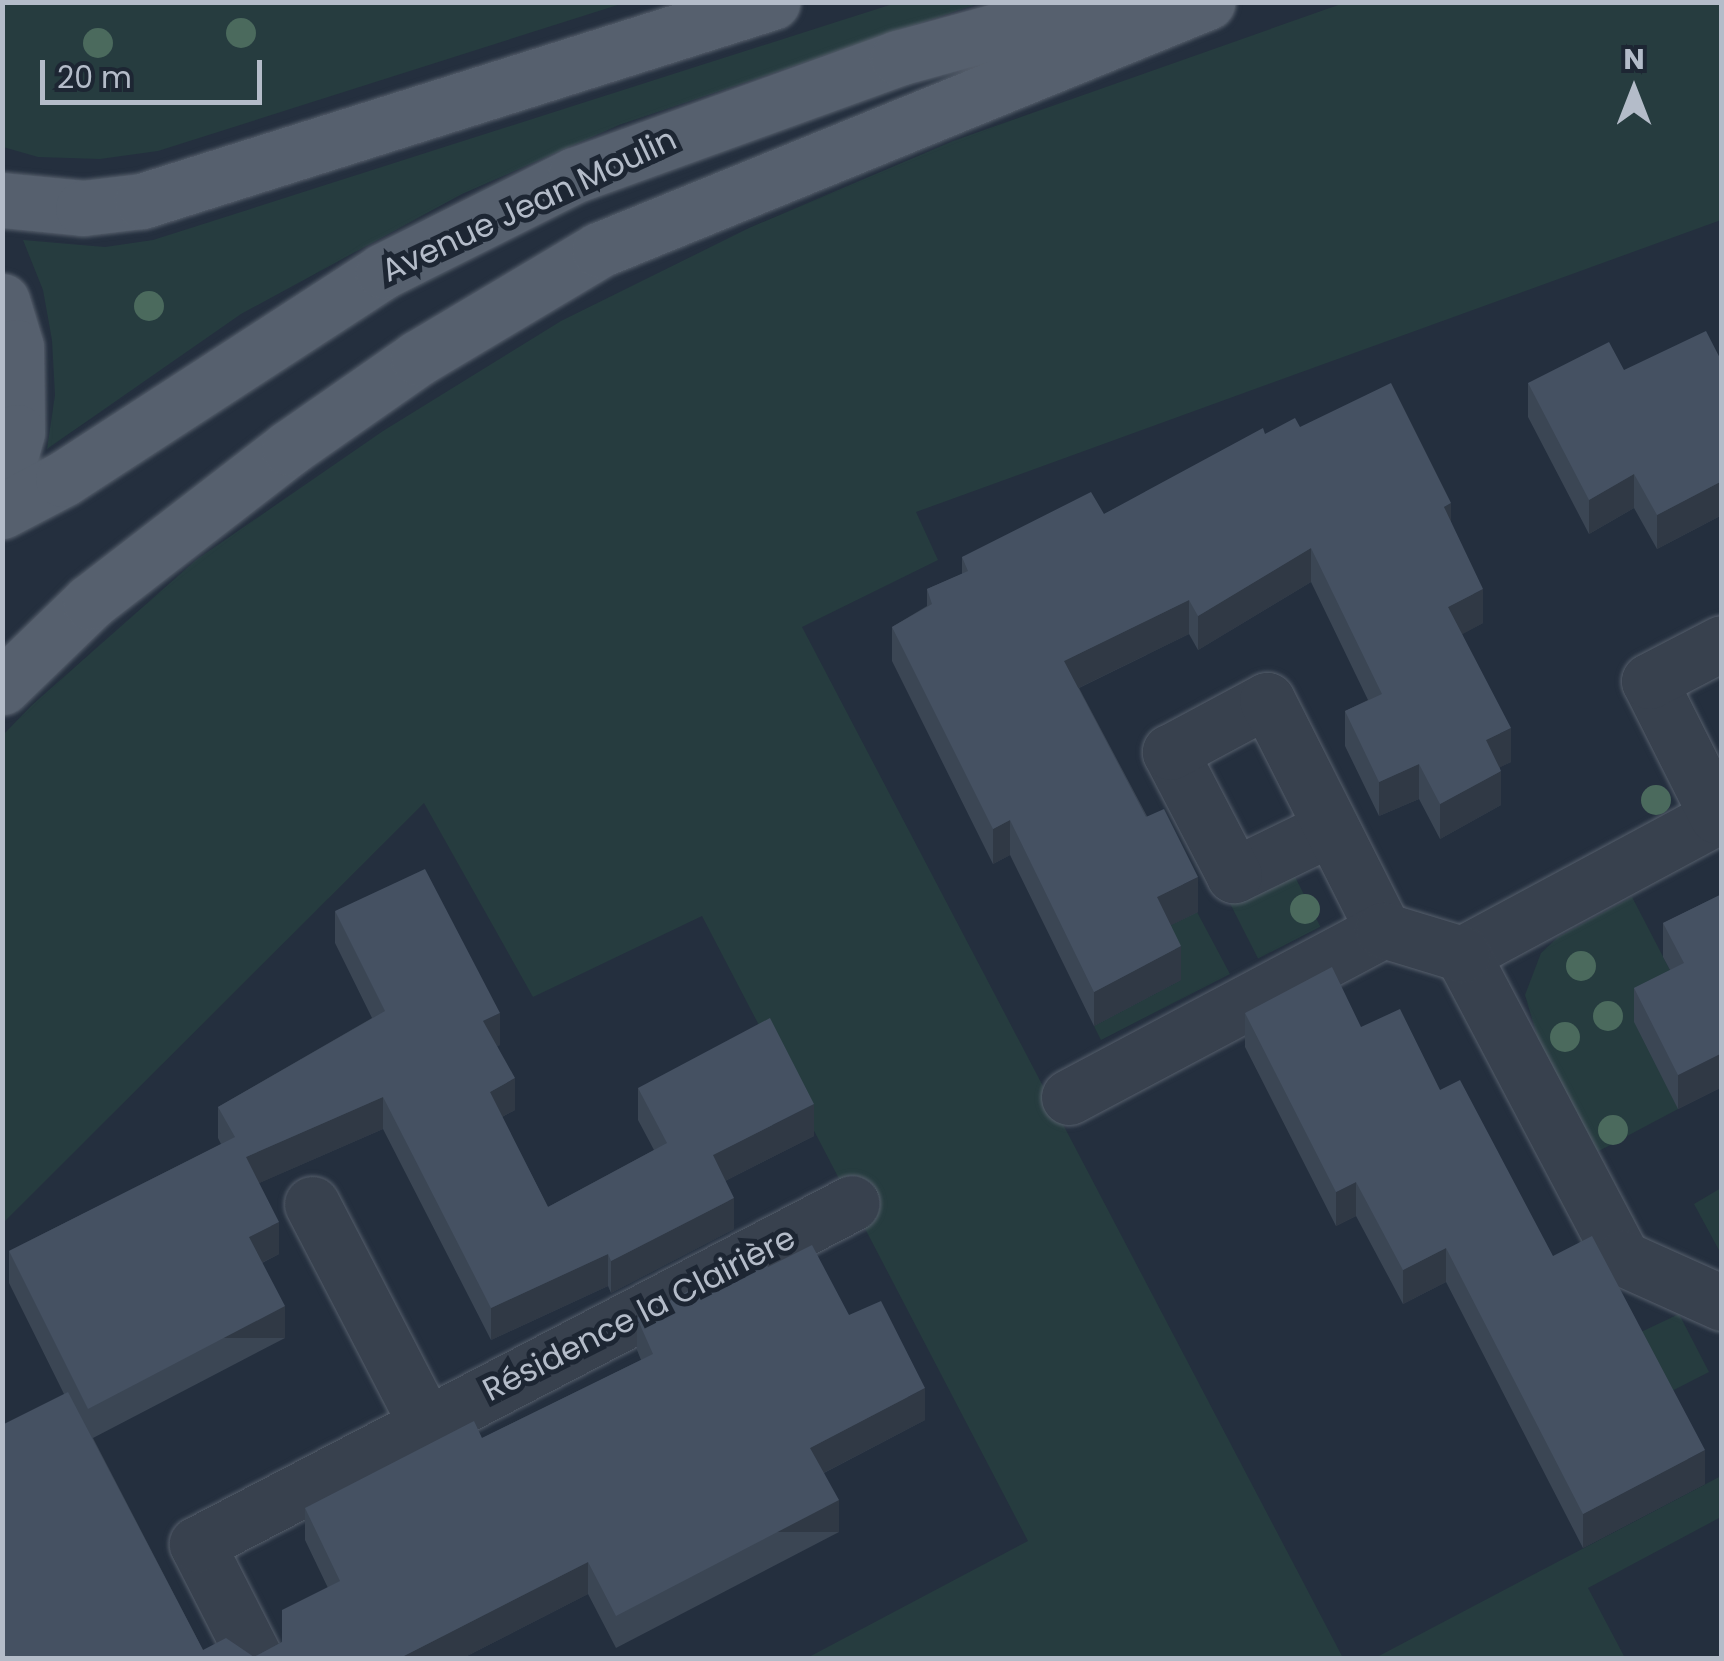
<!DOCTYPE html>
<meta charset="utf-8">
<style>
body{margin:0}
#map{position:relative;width:1724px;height:1661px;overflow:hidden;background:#242f3e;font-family:Poppins,sans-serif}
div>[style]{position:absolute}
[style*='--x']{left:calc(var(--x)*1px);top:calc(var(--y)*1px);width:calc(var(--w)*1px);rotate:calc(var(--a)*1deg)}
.green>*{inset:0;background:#263c3f;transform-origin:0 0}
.roads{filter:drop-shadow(0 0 2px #565f6c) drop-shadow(0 0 2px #565f6c)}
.minor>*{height:55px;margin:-27.5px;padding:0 27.5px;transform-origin:27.5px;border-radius:27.5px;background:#38414e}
.primary>*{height:55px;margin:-27.5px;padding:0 27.5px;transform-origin:27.5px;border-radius:27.5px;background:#56606e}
.trees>*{width:30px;height:30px;margin:-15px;border-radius:50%;background:#4b6a5d}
.wall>*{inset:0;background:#3b4654}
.shaded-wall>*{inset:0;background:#303945;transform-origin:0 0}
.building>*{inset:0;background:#455162}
span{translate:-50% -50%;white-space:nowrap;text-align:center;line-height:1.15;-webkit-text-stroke:10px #1d2633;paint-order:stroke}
.street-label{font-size:32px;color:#b4bcc9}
.frame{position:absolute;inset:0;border:5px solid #b4bcc9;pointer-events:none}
.north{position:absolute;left:1584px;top:40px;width:100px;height:100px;-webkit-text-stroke:8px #1d2633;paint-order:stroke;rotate:0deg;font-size:28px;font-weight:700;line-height:40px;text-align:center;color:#b4bcc9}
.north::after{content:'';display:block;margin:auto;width:35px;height:45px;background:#b4bcc9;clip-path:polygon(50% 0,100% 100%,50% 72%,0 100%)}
.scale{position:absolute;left:40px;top:60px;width:222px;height:45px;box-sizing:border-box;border:5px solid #b4bcc9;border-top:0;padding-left:12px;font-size:30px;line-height:35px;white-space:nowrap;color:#b4bcc9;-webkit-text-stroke:8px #1d2633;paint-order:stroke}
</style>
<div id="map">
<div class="green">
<div style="clip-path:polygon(899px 2px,980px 3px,619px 125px,462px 194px,241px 314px,47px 449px,55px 395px,52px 340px,43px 290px,23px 240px,105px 247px,153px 240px)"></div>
<div style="clip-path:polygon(2px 3px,3px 2px,624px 3px,158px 151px,100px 159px,38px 157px,3px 147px)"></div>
<div style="clip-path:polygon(1344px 3px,1721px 3px,1721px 220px,916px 512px,938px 560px,802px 627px,1343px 1658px,807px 1658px,1028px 1541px,702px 916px,533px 997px,424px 803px,3px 1223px,3px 735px,32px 705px,196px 560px,383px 431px,561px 321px,749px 228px,953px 141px)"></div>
<div style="left:1290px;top:867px;width:67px;height:70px;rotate:63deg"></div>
<div style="clip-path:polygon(1632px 897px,1684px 997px,1678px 1109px,1597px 1152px,1539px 1042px,1525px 995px,1541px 953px,1558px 937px)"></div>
<div style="clip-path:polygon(1197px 912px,1230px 974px,1101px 1040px,1094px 1026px,1181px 980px,1157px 932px)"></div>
<div style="clip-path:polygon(1721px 1188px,1722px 1251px,1720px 1252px,1694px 1204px)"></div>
<div style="clip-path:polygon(1679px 1314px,1709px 1372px,1660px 1397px,1588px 1357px)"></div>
<div style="clip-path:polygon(1721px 1476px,1721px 1517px,1588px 1588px,1625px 1658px,1375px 1658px)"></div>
</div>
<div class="roads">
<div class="minor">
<div style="--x:1722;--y:814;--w:295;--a:151.7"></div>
<div style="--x:1462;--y:954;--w:344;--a:62.2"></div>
<div style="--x:1622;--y:1258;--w:110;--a:24.2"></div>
<div style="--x:1717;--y:816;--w:151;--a:-116.7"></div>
<div style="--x:1649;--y:681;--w:82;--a:-27.5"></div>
<div style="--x:1331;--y:828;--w:108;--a:154.1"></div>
<div style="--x:1234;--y:875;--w:139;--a:-117.5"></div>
<div style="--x:1170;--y:752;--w:110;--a:-28.2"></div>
<div style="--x:1267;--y:700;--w:258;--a:63.2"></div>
<div style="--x:1069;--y:1097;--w:356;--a:-28"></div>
<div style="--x:1383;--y:930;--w:83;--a:16.9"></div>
<div style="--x:312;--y:1204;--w:248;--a:62.6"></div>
<div style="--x:255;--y:1658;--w:128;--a:-117"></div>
<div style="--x:197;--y:1544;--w:738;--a:-27.5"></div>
</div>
<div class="primary">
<div style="--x:2;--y:200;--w:81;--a:5.6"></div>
<div style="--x:83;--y:208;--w:59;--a:-6.8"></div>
<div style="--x:142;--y:201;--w:661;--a:-17.53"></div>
<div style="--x:2;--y:301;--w:48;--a:73.1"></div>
<div style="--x:16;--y:347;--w:85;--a:89.3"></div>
<div style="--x:17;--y:432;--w:57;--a:105.3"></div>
<div style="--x:2;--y:511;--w:69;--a:-27.7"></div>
<div style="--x:63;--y:479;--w:382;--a:-33"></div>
<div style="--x:383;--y:271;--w:215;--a:-26.6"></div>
<div style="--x:575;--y:175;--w:344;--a:-19.9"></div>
<div style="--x:898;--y:58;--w:213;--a:-15.3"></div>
<div style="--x:2;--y:687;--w:122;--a:-44"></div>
<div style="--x:90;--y:602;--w:252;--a:-37.7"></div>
<div style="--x:289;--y:448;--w:157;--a:-34.9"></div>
<div style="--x:418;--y:358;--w:211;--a:-30.8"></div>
<div style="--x:599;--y:250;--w:657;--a:-22.19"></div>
</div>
</div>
<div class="trees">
<div style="left:241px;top:33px"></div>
<div style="left:98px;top:43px"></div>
<div style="left:149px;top:306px"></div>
<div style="left:1656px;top:800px"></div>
<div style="left:1305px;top:909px"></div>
<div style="left:1581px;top:966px"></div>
<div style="left:1608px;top:1016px"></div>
<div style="left:1565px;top:1037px"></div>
<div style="left:1613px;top:1130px"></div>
</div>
<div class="wall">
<div style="clip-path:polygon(1722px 362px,1722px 515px,1657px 549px,1634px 508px,1589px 534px,1528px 417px,1528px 383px,1624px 370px)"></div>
<div style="clip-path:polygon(1300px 427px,1451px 522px,1483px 623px,1462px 634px,1511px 762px,1500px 767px,1501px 805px,1440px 839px,1419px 799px,1379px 816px,1345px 746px,1345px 711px,1368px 700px,1311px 582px,1198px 650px,1189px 634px,1079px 688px,1198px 912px,1171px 925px,1181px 980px,1094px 1026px,1010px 855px,993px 864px,892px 661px,892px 627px,927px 606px,927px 589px,962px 574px,962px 557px,1104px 514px,1265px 434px)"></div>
<div style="clip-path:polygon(1722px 894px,1722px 1087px,1678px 1109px,1634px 1022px,1634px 988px,1670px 970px,1663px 957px,1663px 923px)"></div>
<div style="clip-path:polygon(335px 911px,500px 1045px,497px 1046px,515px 1110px,502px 1117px,548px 1207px,654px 1150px,638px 1120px,638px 1088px,814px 1136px,725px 1181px,734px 1229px,611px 1293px,608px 1286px,491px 1340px,383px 1129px,259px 1183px,279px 1254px,262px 1263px,285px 1338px,93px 1438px,203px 1650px,254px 1657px,282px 1642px,328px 1588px,305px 1540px,305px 1508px,482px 1438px,641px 1360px,637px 1350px,637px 1318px,768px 1267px,849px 1315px,925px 1420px,824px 1473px,839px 1532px,616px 1648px,588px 1594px,463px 1658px,2px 1658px,64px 1394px,9px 1283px,9px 1251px,221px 1144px,218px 1138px,218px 1107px,372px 1018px,335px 943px)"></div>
<div style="clip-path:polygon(1245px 1013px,1361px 1027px,1440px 1090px,1705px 1484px,1583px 1548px,1446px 1282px,1403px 1304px,1356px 1216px,1336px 1226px,1245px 1047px)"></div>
</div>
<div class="shaded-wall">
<div style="clip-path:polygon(1634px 474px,1634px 508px,1589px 534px,1589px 500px)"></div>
<div style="clip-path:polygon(1722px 481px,1722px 515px,1657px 549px,1657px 515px)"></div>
<div style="clip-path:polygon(1451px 503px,1451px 537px,1444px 507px)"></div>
<div style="clip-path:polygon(1311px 548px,1311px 582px,1198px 650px,1198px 616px)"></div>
<div style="clip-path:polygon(1483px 589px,1483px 623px,1448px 642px,1448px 607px)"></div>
<div style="clip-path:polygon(1189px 600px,1189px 634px,1064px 695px,1064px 661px)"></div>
<div style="clip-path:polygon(1511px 728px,1511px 762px,1486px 774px,1486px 740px)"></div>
<div style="clip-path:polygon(1419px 764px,1419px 799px,1379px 816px,1379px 782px)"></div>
<div style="clip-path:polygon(1501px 771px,1501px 805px,1440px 839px,1440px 804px)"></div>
<div style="clip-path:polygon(1010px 820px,1010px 855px,993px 864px,993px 829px)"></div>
<div style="clip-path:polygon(1198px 877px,1198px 912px,1157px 932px,1157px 897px)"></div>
<div style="clip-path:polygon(1181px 946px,1181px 980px,1094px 1026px,1094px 992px)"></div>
<div style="clip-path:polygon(500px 1013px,500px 1045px,483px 1053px,483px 1021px)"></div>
<div style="clip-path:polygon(1722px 1053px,1722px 1087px,1678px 1109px,1678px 1075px)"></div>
<div style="clip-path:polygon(515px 1078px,515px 1110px,490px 1123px,490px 1092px)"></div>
<div style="clip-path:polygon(383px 1097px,383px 1129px,246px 1189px,246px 1157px)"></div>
<div style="clip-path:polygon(814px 1104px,814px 1136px,713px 1187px,713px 1155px)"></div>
<div style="clip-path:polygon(1356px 1182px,1356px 1216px,1336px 1226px,1336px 1192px)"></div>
<div style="clip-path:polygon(734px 1198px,734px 1229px,611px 1293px,611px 1261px)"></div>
<div style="clip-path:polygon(279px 1222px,279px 1254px,249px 1269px,249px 1237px)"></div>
<div style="clip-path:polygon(1446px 1248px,1446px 1282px,1403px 1304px,1403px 1270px)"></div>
<div style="clip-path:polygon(608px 1254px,608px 1286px,491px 1340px,491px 1308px)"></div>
<div style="left:285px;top:1306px;width:32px;height:222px;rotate:90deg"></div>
<div style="clip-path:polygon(925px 1388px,925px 1420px,810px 1480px,810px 1448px)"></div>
<div style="clip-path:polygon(1705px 1450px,1705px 1484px,1583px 1548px,1583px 1514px)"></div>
<div style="left:839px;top:1500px;width:32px;height:251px;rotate:90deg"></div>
<div style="clip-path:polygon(588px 1562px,588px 1594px,463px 1658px,400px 1658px)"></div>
</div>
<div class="building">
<div style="clip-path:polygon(1706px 331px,1722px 362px,1722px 481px,1657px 515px,1634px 474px,1589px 500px,1528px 383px,1609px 342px,1624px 370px)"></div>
<div style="clip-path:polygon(1391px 383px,1451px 503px,1444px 507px,1483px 589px,1448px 607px,1511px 728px,1486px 740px,1501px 771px,1440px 804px,1419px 764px,1379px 782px,1345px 711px,1382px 694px,1311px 548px,1198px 616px,1189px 600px,1064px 661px,1146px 817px,1164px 809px,1198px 877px,1157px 897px,1181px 946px,1094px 992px,1010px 820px,993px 829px,892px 627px,932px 604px,927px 589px,968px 571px,962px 557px,1091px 492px,1104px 514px,1263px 428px,1265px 434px,1295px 418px,1300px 427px)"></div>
<div style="clip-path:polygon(425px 869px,500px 1013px,483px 1021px,515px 1078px,490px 1092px,548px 1207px,667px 1143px,638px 1088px,770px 1018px,814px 1104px,713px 1155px,734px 1198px,611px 1261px,608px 1254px,491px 1308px,383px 1097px,246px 1157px,279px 1222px,249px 1237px,285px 1306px,88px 1409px,9px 1251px,235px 1137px,218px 1107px,385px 1011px,335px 911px)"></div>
<div style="clip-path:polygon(1722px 894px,1722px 1053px,1678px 1075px,1634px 988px,1684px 963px,1663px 923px)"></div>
<div style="clip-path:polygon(1332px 967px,1361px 1027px,1400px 1009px,1440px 1090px,1460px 1080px,1553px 1256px,1592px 1236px,1705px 1450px,1583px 1514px,1446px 1248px,1403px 1270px,1356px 1182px,1336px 1192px,1245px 1013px)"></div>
<div style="clip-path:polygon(812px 1245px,849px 1315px,881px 1301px,925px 1388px,810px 1448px,839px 1500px,616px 1616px,588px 1562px,400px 1658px,2px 1658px,2px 1425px,68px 1392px,203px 1650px,226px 1638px,254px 1657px,282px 1642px,282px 1610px,340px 1581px,305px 1508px,474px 1421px,482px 1438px,653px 1354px,637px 1318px,761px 1253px,768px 1267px)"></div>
</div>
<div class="street-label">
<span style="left:529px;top:205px;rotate:-25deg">Avenue Jean Moulin</span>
<span style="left:639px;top:1314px;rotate:-27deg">Résidence la Clairière</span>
</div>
<div class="frame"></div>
<div class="north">N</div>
<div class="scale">20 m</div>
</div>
